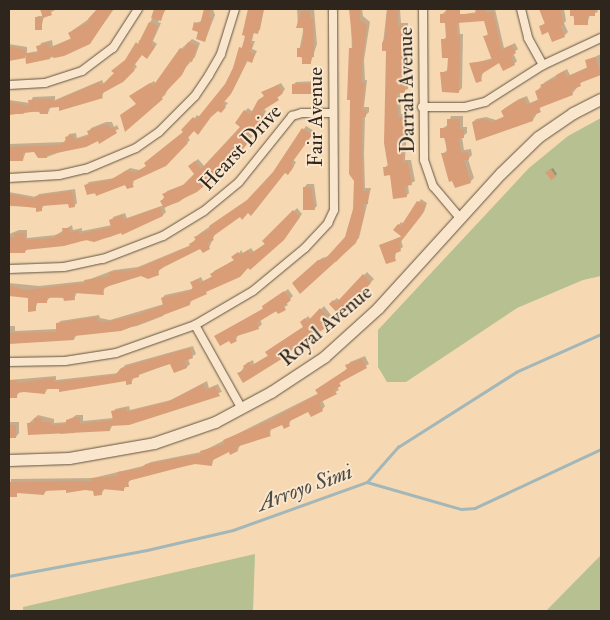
<!DOCTYPE html>
<style>
body{margin:0}
#map{position:relative;width:610px;height:620px;overflow:hidden;background:#f6d9b2;font-family:"IM FELL Double Pica",serif}
div>[style]{position:absolute}
[style*='--x']{left:calc(var(--x)*1px);top:calc(var(--y)*1px);width:calc(var(--w)*1px);rotate:calc(var(--a)*1deg)}
.green>*{inset:0;background:#b6c091}
.shadow>*{inset:0;background:#0003}
.stream>*{height:2.5px;margin:-1.25px;padding:0 1.25px;transform-origin:1.25px;border-radius:1.25px;background:#a3b7b9}
.building>*{inset:0;background:#d99d77;transform-origin:0 0}
.roads{filter:drop-shadow(0 0 1px #605342) drop-shadow(0 0 1px #605342)}
.minor>*{height:8px;margin:-4px;padding:0 4px;transform-origin:4px;border-radius:4px;background:#f9e6cd}
.secondary>*{height:11px;margin:-5.5px;padding:0 5.5px;transform-origin:5.5px;border-radius:5.5px;background:#f9e6cd}
span{translate:-50% -50%;white-space:nowrap;text-align:center;line-height:1.15;-webkit-text-stroke:4px #f9e6cd;paint-order:stroke}
.street-label{font-size:21px;color:#2e261d}
.water-label{font-size:22px;color:#4b4a44;font-style:italic}
.frame{position:absolute;inset:0;border:10px solid #2e261d;pointer-events:none}
</style>
<div id="map">
<div class="green">
<div style="clip-path:polygon(601px 118px,601px 276px,583px 280px,517px 308px,406px 382px,387px 382px,378px 367px,378px 330px,529px 168px,568px 136px)"></div>
<div style="clip-path:polygon(255px 554px,253px 611px,23px 611px,23px 607px)"></div>
<div style="clip-path:polygon(601px 555px,601px 611px,546px 611px)"></div>
</div>
<div class="shadow">
<div style="clip-path:polygon(42px 9px,57px 9px,44px 16px)"></div>
<div style="clip-path:polygon(103px 9px,114px 9px,90px 43px,50px 58px,27px 54px,9px 59px,9px 44px,27px 47px,27px 53px,38px 51px,41px 43px,52px 40px,53px 46px,72px 38px,70px 34px,73px 30px)"></div>
<div style="clip-path:polygon(157px 9px,166px 9px,158px 22px,161px 23px,153px 41px,157px 44px,150px 54px,142px 54px,135px 64px,137px 67px,122px 81px,104px 91px,102px 97px,51px 106px,48px 113px,27px 111px,23px 114px,9px 114px,9px 100px,30px 103px,33px 97px,55px 96px,55px 100px,102px 80px,104px 84px,144px 46px,138px 41px,141px 40px)"></div>
<div style="clip-path:polygon(205px 9px,213px 9px,215px 15px,205px 41px,195px 23px,202px 21px)"></div>
<div style="clip-path:polygon(254px 9px,264px 9px,260px 30px,254px 32px,252px 41px,255px 41px,252px 49px,257px 51px,252px 61px,248px 60px,233px 90px,224px 101px,228px 103px,224px 108px,218px 109px,194px 130px,188px 137px,190px 140px,165px 165px,134px 179px,133px 185px,126px 184px,104px 192px,88px 194px,86px 185px,89px 182px,115px 178px,130px 168px,139px 170px,147px 166px,184px 132px,197px 115px,200px 117px,226px 85px,247px 35px)"></div>
<div style="clip-path:polygon(297px 9px,314px 9px,317px 44px,311px 62px,298px 56px,304px 27px,298px 27px)"></div>
<div style="clip-path:polygon(351px 9px,362px 9px,363px 16px,370px 22px,364px 60px,365px 80px,367px 80px,364px 107px,369px 107px,369px 112px,365px 116px,364px 154px,365px 188px,371px 188px,359px 238px,336px 262px,334px 260px,294px 283px,322px 258px,329px 256px,346px 238px,355px 210px)"></div>
<div style="clip-path:polygon(387px 9px,400px 9px,401px 23px,408px 23px,408px 89px,400px 92px,401px 114px,408px 114px,405px 160px,411px 160px,415px 181px,408px 185px,409px 193px,406px 196px,384px 168px,389px 164px,387px 50px,383px 43px)"></div>
<div style="clip-path:polygon(448px 9px,458px 9px,458px 15px,477px 12px,476px 9px,495px 9px,504px 48px,515px 43px,518px 49px,513px 53px,517px 61px,514px 64px,499px 61px,483px 72px,481px 80px,471px 64px,493px 58px,485px 37px,489px 33px,485px 20px,459px 22px,460px 34px,463px 34px,462px 88px,459px 91px,441px 73px,448px 70px,449px 56px,442px 40px,447px 37px,446px 22px,441px 15px)"></div>
<div style="clip-path:polygon(542px 9px,564px 9px,566px 21px,564px 23px,568px 32px,564px 36px,540px 27px,545px 23px)"></div>
<div style="clip-path:polygon(572px 9px,597px 9px,598px 12px,590px 15px,587px 24px,575px 24px)"></div>
<div style="clip-path:polygon(38px 16px,44px 16px,41px 29px,36px 18px)"></div>
<div style="clip-path:polygon(192px 39px,200px 43px,195px 57px,170px 85px,165px 95px,125px 130px,137px 104px,134px 93px,154px 81px,156px 84px,181px 49px)"></div>
<div style="clip-path:polygon(601px 54px,601px 74px,583px 80px,572px 94px,542px 105px,533px 120px,477px 140px,473px 122px,476px 119px,486px 117px,496px 120px,505px 116px,502px 111px,505px 108px,519px 99px,527px 96px,530px 103px,539px 99px,536px 92px,545px 82px,567px 69px,570px 75px,588px 67px,586px 61px)"></div>
<div style="clip-path:polygon(319px 81px,315px 93px,293px 85px,296px 82px)"></div>
<div style="clip-path:polygon(281px 83px,285px 89px,281px 95px,263px 108px,266px 111px,259px 124px,249px 133px,253px 136px,238px 150px,234px 158px,179px 202px,164px 207px,166px 212px,163px 215px,110px 237px,28px 248px,25px 252px,9px 251px,9px 234px,19px 230px,27px 230px,27px 238px,56px 235px,72px 225px,73px 230px,82px 228px,82px 231px,112px 225px,113px 217px,125px 213px,127px 218px,164px 205px,162px 201px,167px 191px,188px 183px,196px 174px,193px 163px,198px 159px,205px 167px,242px 126px,245px 111px,248px 108px,253px 112px,265px 96px,263px 92px)"></div>
<div style="clip-path:polygon(451px 116px,463px 116px,463px 127px,467px 127px,467px 133px,462px 137px,464px 150px,471px 149px,472px 155px,468px 159px,474px 178px,470px 182px,442px 154px,448px 150px,441px 129px,448px 125px)"></div>
<div style="clip-path:polygon(106px 122px,112px 122px,114px 127px,117px 125px,119px 129px,47px 157px,35px 151px,26px 151px,23px 160px,9px 157px,9px 144px,64px 142px,69px 134px,76px 133px,77px 138px,89px 134px,91px 128px)"></div>
<div style="clip-path:polygon(306px 126px,314px 131px,293px 160px,296px 162px,291px 171px,285px 171px,251px 214px,248px 212px,240px 216px,215px 234px,209px 248px,201px 248px,160px 268px,158px 274px,141px 275px,105px 287px,103px 293px,77px 292px,74px 299px,50px 297px,47px 301px,38px 301px,35px 310px,29px 297px,9px 295px,9px 283px,39px 286px,85px 281px,114px 270px,138px 267px,191px 245px,199px 234px,251px 198px,274px 173px)"></div>
<div style="clip-path:polygon(553px 168px,557px 174px,555px 176px,549px 170px)"></div>
<div style="clip-path:polygon(307px 184px,314px 184px,317px 206px,314px 209px,304px 188px)"></div>
<div style="clip-path:polygon(75px 189px,77px 203px,74px 206px,69px 202px,44px 205px,41px 210px,37px 207px,9px 206px,9px 192px,36px 197px,39px 194px)"></div>
<div style="clip-path:polygon(421px 199px,427px 203px,424px 212px,401px 240px,403px 247px,396px 252px,395px 259px,380px 245px,402px 236px,395px 230px,401px 222px,404px 224px)"></div>
<div style="clip-path:polygon(297px 208px,302px 214px,287px 235px,249px 266px,192px 299px,190px 304px,165px 311px,163px 316px,137px 326px,77px 335px,74px 339px,9px 342px,9px 326px,15px 326px,15px 331px,57px 329px,60px 321px,99px 315px,100px 318px,110px 320px,164px 304px,162px 298px,165px 295px,192px 289px,195px 280px,201px 277px,203px 281px,213px 276px,214px 271px,235px 260px,241px 250px,243px 253px,251px 248px,254px 252px,266px 243px,264px 241px)"></div>
<div style="clip-path:polygon(367px 272px,374px 279px,340px 314px,330px 304px,337px 298px,340px 301px)"></div>
<div style="clip-path:polygon(288px 289px,293px 296px,286px 303px,288px 305px,260px 320px,262px 324px,259px 327px,238px 335px,236px 340px,216px 336px,264px 308px)"></div>
<div style="clip-path:polygon(324px 306px,334px 319px,331px 322px,243px 382px,239px 374px,247px 363px,253px 360px,254px 364px,269px 355px,267px 352px,270px 349px,305px 326px,305px 319px,308px 316px,311px 320px)"></div>
<div style="clip-path:polygon(193px 346px,196px 354px,188px 359px,190px 364px,187px 367px,171px 363px,134px 377px,131px 383px,127px 380px,48px 388px,45px 393px,20px 391px,16px 397px,9px 392px,9px 380px,56px 376px,56px 380px,119px 373px,125px 365px)"></div>
<div style="clip-path:polygon(365px 356px,369px 364px,342px 380px,337px 387px,339px 390px,322px 400px,325px 406px,322px 410px,309px 410px,291px 419px,289px 425px,282px 423px,271px 428px,270px 435px,240px 445px,238px 450px,230px 450px,214px 458px,212px 465px,195px 463px,131px 479px,124px 489px,105px 488px,102px 493px,94px 490px,47px 490px,44px 494px,21px 492px,9px 496px,11px 479px,93px 478px,143px 466px,151px 462px,201px 452px,319px 393px,348px 368px,350px 362px)"></div>
<div style="clip-path:polygon(207px 381px,209px 388px,218px 384px,222px 392px,113px 424px,110px 430px,78px 430px,74px 433px,60px 434px,60px 431px,28px 424px,38px 415px,54px 419px,54px 423px,67px 422px,76px 415px,83px 415px,83px 421px,113px 418px,115px 409px,129px 406px,130px 410px,171px 400px)"></div>
<div style="clip-path:polygon(9px 422px,19px 422px,19px 433px,16px 437px,9px 437px)"></div>
</div>
<div class="stream">
<div style="--x:367;--y:482;--w:98;--a:16"></div>
<div style="--x:461;--y:509;--w:14;--a:-4"></div>
<div style="--x:475;--y:508;--w:139;--a:-25.1"></div>
<div style="--x:9;--y:576;--w:140;--a:-10.7"></div>
<div style="--x:147;--y:550;--w:88;--a:-13.1"></div>
<div style="--x:233;--y:530;--w:142;--a:-19.7"></div>
<div style="--x:367;--y:482;--w:47;--a:-48.5"></div>
<div style="--x:398;--y:447;--w:140;--a:-32.4"></div>
<div style="--x:516;--y:372;--w:93;--a:-24.1"></div>
</div>
<div class="building">
<div style="clip-path:polygon(40px 9px,50px 9px,52px 15px,43px 18px)"></div>
<div style="clip-path:polygon(97px 9px,113px 9px,90px 44px,64px 56px,54px 58px,50px 55px,50px 59px,26px 64px,25px 53px,38px 53px,36px 46px,49px 43px,50px 48px,71px 39px,68px 33px,90px 21px,88px 19px)"></div>
<div style="clip-path:polygon(154px 9px,165px 9px,161px 21px,151px 18px)"></div>
<div style="clip-path:polygon(204px 9px,211px 9px,209px 17px,212px 18px,205px 42px,196px 39px,198px 32px,192px 30px,194px 22px,200px 24px)"></div>
<div style="clip-path:polygon(248px 9px,264px 9px,258px 34px,253px 33px,250px 44px,253px 44px,250px 52px,255px 54px,252px 63px,247px 61px,231px 94px,222px 104px,226px 107px,221px 113px,218px 111px,211px 117px,198px 135px,194px 131px,185px 141px,188px 143px,166px 166px,131px 182px,134px 187px,127px 189px,125px 185px,96px 196px,95px 193px,87px 195px,84px 185px,110px 180px,127px 170px,135px 173px,146px 166px,144px 163px,183px 132px,181px 130px,193px 117px,196px 120px,225px 84px,233px 68px,239px 47px,242px 48px,245px 36px,242px 35px)"></div>
<div style="clip-path:polygon(349px 9px,360px 9px,360px 20px,367px 25px,362px 64px,362px 83px,365px 83px,362px 110px,366px 110px,366px 117px,362px 117px,362px 158px,363px 191px,369px 191px,368px 204px,364px 204px,364px 216px,356px 243px,300px 294px,292px 283px,318px 260px,325px 259px,345px 237px,353px 209px,354px 181px,349px 174px,350px 100px,347px 100px,349px 48px,353px 48px)"></div>
<div style="clip-path:polygon(387px 9px,398px 9px,398px 26px,405px 26px,405px 93px,397px 93px,398px 117px,405px 117px,403px 163px,408px 162px,412px 185px,405px 186px,407px 197px,393px 199px,390px 175px,384px 176px,383px 167px,388px 167px,384px 143px,386px 51px,382px 51px,382px 43px,385px 38px)"></div>
<div style="clip-path:polygon(446px 9px,460px 9px,460px 14px,476px 14px,475px 9px,485px 9px,486px 13px,493px 12px,502px 50px,512px 45px,516px 53px,511px 56px,515px 65px,503px 71px,499px 63px,480px 75px,482px 81px,476px 83px,469px 63px,492px 60px,483px 36px,488px 35px,484px 21px,457px 23px,457px 36px,460px 36px,459px 93px,442px 92px,440px 72px,447px 72px,448px 58px,442px 58px,441px 39px,446px 39px,445px 23px,440px 23px,440px 14px,446px 14px)"></div>
<div style="clip-path:polygon(539px 9px,560px 9px,564px 25px,560px 25px,565px 37px,552px 42px,548px 32px,542px 35px,539px 26px,545px 24px)"></div>
<div style="clip-path:polygon(570px 9px,595px 9px,595px 16px,588px 16px,588px 25px,574px 25px,574px 16px,570px 16px)"></div>
<div style="clip-path:polygon(301px 11px,310px 11px,310px 18px,313px 18px,314px 57px,311px 57px,311px 64px,302px 64px,302px 57px,297px 57px,297px 48px,301px 48px,303px 40px,303px 28px,296px 28px)"></div>
<div style="left:35px;top:17px;width:7px;height:13px"></div>
<div style="clip-path:polygon(149px 22px,158px 26px,151px 44px,155px 47px,147px 59px,142px 55px,132px 68px,135px 70px,123px 82px,101px 94px,103px 98px,59px 111px,59px 107px,48px 108px,48px 114px,40px 114px,39px 111px,9px 115px,9px 102px,29px 106px,28px 100px,53px 99px,53px 102px,99px 82px,101px 86px,114px 73px,111px 71px,125px 60px,136px 42px,138px 44px)"></div>
<div style="clip-path:polygon(188px 42px,197px 46px,192px 62px,189px 61px,182px 75px,161px 97px,163px 99px,125px 132px,120px 115px,136px 104px,129px 96px,150px 83px,153px 86px,180px 48px,184px 50px)"></div>
<div style="clip-path:polygon(9px 46px,25px 50px,25px 58px,9px 61px)"></div>
<div style="clip-path:polygon(595px 57px,601px 75px,580px 83px,581px 86px,571px 90px,573px 95px,539px 108px,541px 112px,532px 116px,533px 121px,476px 141px,472px 122px,482px 119px,492px 122px,504px 117px,501px 111px,515px 102px,524px 98px,527px 105px,538px 100px,535px 91px,542px 88px,540px 85px,557px 78px,556px 75px,564px 71px,567px 77px,587px 68px,585px 60px)"></div>
<div style="left:292px;top:84px;width:24px;height:10px"></div>
<div style="clip-path:polygon(278px 85px,283px 93px,277px 97px,279px 100px,260px 112px,264px 114px,261px 122px,256px 129px,254px 127px,247px 136px,251px 139px,240px 153px,238px 151px,230px 160px,232px 162px,197px 192px,164px 208px,160px 201px,165px 198px,162px 194px,183px 185px,194px 174px,188px 166px,195px 161px,201px 169px,240px 127px,235px 123px,244px 110px,250px 115px,258px 100px,264px 96px,261px 92px)"></div>
<div style="clip-path:polygon(447px 119px,460px 119px,460px 129px,464px 129px,464px 138px,459px 138px,461px 153px,468px 152px,469px 160px,464px 160px,471px 183px,455px 188px,452px 181px,449px 182px,441px 153px,447px 153px,445px 138px,440px 138px,440px 128px,447px 128px)"></div>
<div style="clip-path:polygon(102px 125px,109px 125px,111px 129px,114px 127px,117px 133px,99px 144px,98px 141px,86px 147px,47px 155px,47px 158px,38px 158px,34px 152px,23px 153px,23px 161px,9px 161px,9px 147px,59px 145px,66px 141px,65px 137px,73px 135px,74px 140px,89px 136px,87px 131px)"></div>
<div style="clip-path:polygon(302px 128px,312px 135px,291px 164px,294px 166px,288px 175px,285px 173px,251px 216px,248px 213px,242px 220px,240px 217px,212px 237px,214px 240px,207px 243px,210px 249px,203px 253px,200px 249px,164px 267px,158px 271px,159px 275px,148px 279px,141px 276px,109px 286px,103px 289px,104px 295px,74px 293px,75px 300px,64px 301px,63px 297px,47px 298px,47px 303px,36px 303px,36px 311px,28px 312px,28px 298px,9px 296px,9px 285px,25px 290px,85px 283px,84px 280px,110px 276px,109px 272px,134px 270px,190px 246px,189px 244px,196px 240px,194px 237px,211px 229px,209px 226px,247px 200px,273px 172px)"></div>
<div style="clip-path:polygon(551px 169px,556px 177px,551px 180px,545px 172px)"></div>
<div style="clip-path:polygon(303px 187px,311px 187px,315px 210px,303px 210px)"></div>
<div style="clip-path:polygon(72px 191px,75px 207px,69px 208px,68px 204px,42px 206px,42px 211px,36px 212px,36px 208px,9px 205px,9px 194px,35px 199px,35px 196px)"></div>
<div style="clip-path:polygon(417px 201px,426px 205px,421px 216px,399px 244px,401px 251px,394px 254px,396px 261px,386px 264px,379px 245px,402px 237px,393px 230px,398px 224px,401px 226px)"></div>
<div style="clip-path:polygon(160px 207px,163px 216px,122px 235px,121px 233px,94px 242px,86px 240px,64px 246px,25px 250px,25px 253px,9px 253px,9px 237px,15px 237px,14px 233px,25px 233px,25px 240px,56px 238px,55px 235px,63px 233px,62px 228px,70px 228px,70px 232px,79px 231px,79px 234px,111px 227px,109px 220px,122px 215px,124px 220px)"></div>
<div style="clip-path:polygon(293px 210px,300px 217px,284px 240px,250px 270px,248px 268px,240px 277px,206px 292px,207px 294px,189px 302px,190px 305px,121px 331px,74px 336px,74px 340px,9px 344px,9px 333px,56px 332px,56px 323px,97px 317px,97px 321px,106px 322px,137px 315px,163px 305px,161px 298px,188px 292px,193px 288px,190px 282px,198px 279px,200px 283px,212px 277px,210px 274px,234px 260px,231px 257px,238px 252px,240px 255px,248px 250px,250px 254px,265px 244px,262px 241px)"></div>
<div style="clip-path:polygon(363px 274px,371px 283px,340px 316px,329px 304px,333px 300px,336px 303px)"></div>
<div style="clip-path:polygon(284px 291px,291px 300px,284px 306px,286px 310px,278px 314px,276px 311px,257px 323px,259px 329px,234px 337px,237px 341px,231px 344px,229px 341px,220px 346px,214px 336px,263px 309px,262px 306px)"></div>
<div style="clip-path:polygon(320px 308px,332px 323px,318px 333px,316px 330px,280px 360px,243px 383px,237px 373px,245px 370px,243px 366px,249px 362px,251px 366px,268px 356px,265px 352px,303px 327px,300px 322px,305px 318px,307px 322px)"></div>
<div style="clip-path:polygon(190px 348px,193px 358px,185px 361px,187px 368px,174px 373px,170px 364px,139px 374px,139px 377px,131px 379px,132px 384px,126px 385px,126px 381px,59px 392px,59px 389px,45px 389px,45px 394px,24px 392px,17px 393px,17px 398px,9px 398px,9px 380px,17px 380px,17px 383px,54px 378px,54px 382px,115px 375px,121px 368px)"></div>
<div style="clip-path:polygon(362px 359px,367px 368px,339px 383px,341px 386px,334px 390px,337px 394px,319px 403px,323px 411px,311px 417px,308px 412px,288px 422px,290px 426px,284px 429px,282px 425px,268px 431px,271px 436px,236px 447px,238px 451px,230px 455px,229px 452px,211px 461px,212px 466px,195px 464px,178px 468px,128px 481px,129px 487px,124px 487px,124px 491px,102px 489px,102px 495px,94px 496px,93px 491px,85px 490px,66px 493px,66px 490px,44px 491px,44px 495px,17px 493px,17px 497px,9px 497px,9px 482px,92px 481px,91px 478px,118px 476px,117px 472px,139px 469px,146px 464px,201px 454px,200px 451px,225px 444px,223px 440px,269px 421px,318px 394px,315px 390px,347px 369px,345px 365px)"></div>
<div style="clip-path:polygon(203px 384px,206px 390px,215px 386px,220px 396px,129px 425px,110px 426px,110px 431px,28px 435px,27px 423px,34px 423px,34px 418px,42px 418px,42px 422px,51px 422px,51px 425px,66px 424px,66px 420px,72px 418px,80px 417px,80px 424px,113px 420px,111px 411px,126px 408px,127px 412px,167px 402px)"></div>
<div style="left:9px;top:425px;width:7px;height:13px"></div>
</div>
<div class="roads">
<div class="minor">
<div style="--x:423;--y:9;--w:151;--a:89.6"></div>
<div style="--x:424;--y:160;--w:28;--a:71"></div>
<div style="--x:433;--y:186;--w:43;--a:49.7"></div>
<div style="--x:521;--y:9;--w:30;--a:76"></div>
<div style="--x:528;--y:38;--w:31;--a:61"></div>
<div style="--x:9;--y:85;--w:36;--a:-3"></div>
<div style="--x:45;--y:83;--w:39;--a:-18"></div>
<div style="--x:82;--y:71;--w:39;--a:-37"></div>
<div style="--x:113;--y:48;--w:46;--a:-57.3"></div>
<div style="--x:422;--y:107;--w:43;--a:0"></div>
<div style="--x:465;--y:107;--w:21;--a:-14"></div>
<div style="--x:485;--y:102;--w:69;--a:-32.5"></div>
<div style="--x:543;--y:65;--w:64;--a:-25"></div>
<div style="--x:9;--y:178;--w:50;--a:-3.4"></div>
<div style="--x:59;--y:175;--w:28;--a:-13"></div>
<div style="--x:86;--y:169;--w:54;--a:-22.8"></div>
<div style="--x:136;--y:148;--w:28;--a:-35"></div>
<div style="--x:159;--y:132;--w:51;--a:-45"></div>
<div style="--x:195;--y:96;--w:25;--a:-56"></div>
<div style="--x:209;--y:75;--w:24;--a:-60"></div>
<div style="--x:221;--y:54;--w:47;--a:-72.7"></div>
<div style="--x:9;--y:269;--w:55;--a:-2.1"></div>
<div style="--x:64;--y:267;--w:40;--a:-12"></div>
<div style="--x:103;--y:259;--w:64;--a:-21"></div>
<div style="--x:163;--y:236;--w:48;--a:-31.4"></div>
<div style="--x:204;--y:211;--w:45;--a:-39.6"></div>
<div style="--x:239;--y:182;--w:85;--a:-51.2"></div>
<div style="--x:292;--y:116;--w:10;--a:-17"></div>
<div style="--x:302;--y:113;--w:31;--a:0"></div>
<div style="--x:195;--y:325;--w:96;--a:60.8"></div>
<div style="--x:9;--y:362;--w:56;--a:-1"></div>
<div style="--x:65;--y:361;--w:52;--a:-8.9"></div>
<div style="--x:116;--y:353;--w:84;--a:-19.5"></div>
<div style="--x:195;--y:325;--w:67;--a:-30.4"></div>
<div style="--x:253;--y:291;--w:67;--a:-39.6"></div>
<div style="--x:305;--y:248;--w:34;--a:-47"></div>
<div style="--x:328;--y:223;--w:14;--a:-65"></div>
<div style="--x:334;--y:210;--w:201;--a:-90.3"></div>
</div>
<div class="secondary">
<div style="--x:9;--y:460;--w:60;--a:-1.9"></div>
<div style="--x:69;--y:458;--w:86;--a:-10"></div>
<div style="--x:154;--y:443;--w:65;--a:-19"></div>
<div style="--x:215;--y:422;--w:64;--a:-28.2"></div>
<div style="--x:271;--y:392;--w:64;--a:-33.4"></div>
<div style="--x:324;--y:357;--w:73;--a:-42.2"></div>
<div style="--x:378;--y:308;--w:183;--a:-47.7"></div>
<div style="--x:501;--y:173;--w:52;--a:-44.2"></div>
<div style="--x:538;--y:137;--w:42;--a:-34.4"></div>
<div style="--x:573;--y:113;--w:31;--a:-27"></div>
</div>
</div>
<div class="street-label">
<span style="left:407px;top:90px;rotate:-91deg">Darrah Avenue</span>
<span style="left:316px;top:117px;rotate:-90deg">Fair Avenue</span>
<span style="left:241px;top:148px;rotate:-47deg">Hearst Drive</span>
<span style="left:326px;top:326px;rotate:-40deg">Royal Avenue</span>
</div>
<div class="water-label">
<span style="left:305px;top:488px;rotate:-20deg">Arroyo Simi</span>
</div>
<div class="frame"></div>
</div>
